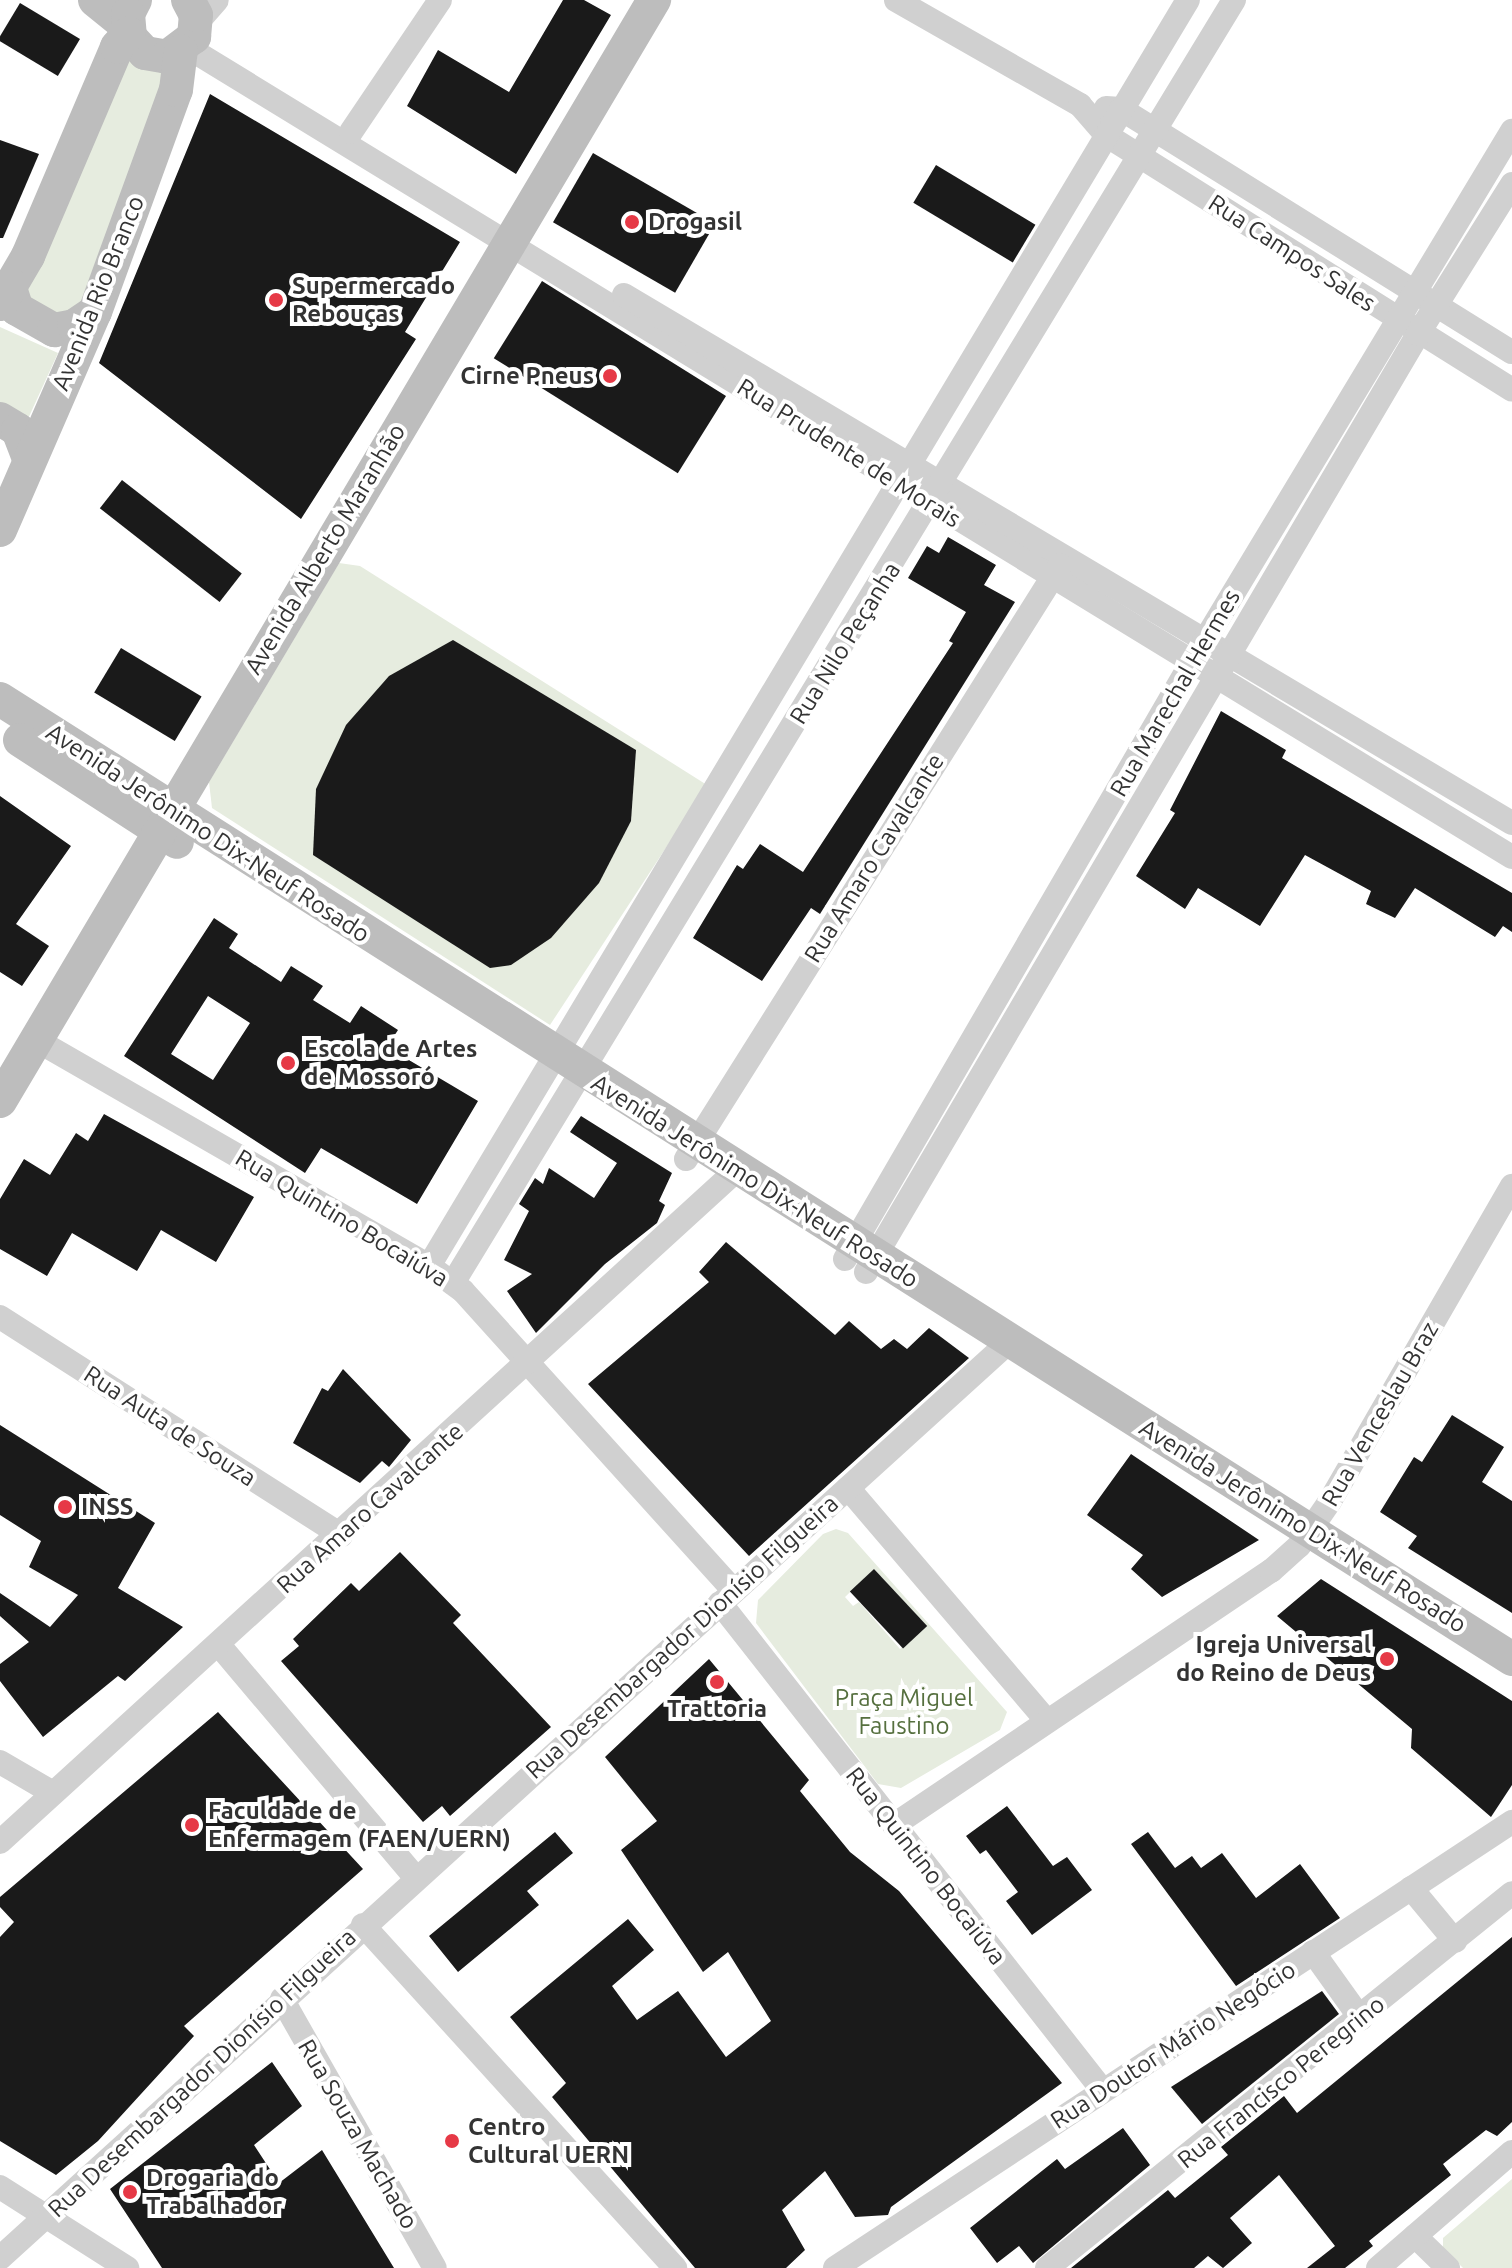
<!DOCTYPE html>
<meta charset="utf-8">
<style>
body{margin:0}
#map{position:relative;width:1512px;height:2268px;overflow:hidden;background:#fff;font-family:Ubuntu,sans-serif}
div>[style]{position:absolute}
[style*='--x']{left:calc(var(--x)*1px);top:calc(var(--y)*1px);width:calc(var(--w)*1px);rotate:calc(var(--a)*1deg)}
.green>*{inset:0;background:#e6ecdf}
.building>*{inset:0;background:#1a1a1a;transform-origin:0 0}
.street>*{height:24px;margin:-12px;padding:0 12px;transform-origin:12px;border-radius:12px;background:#d0d0d0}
.secondary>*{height:34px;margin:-17px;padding:0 17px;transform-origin:17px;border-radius:17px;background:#bdbdbd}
.dots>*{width:22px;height:22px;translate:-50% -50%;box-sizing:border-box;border:4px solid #fff;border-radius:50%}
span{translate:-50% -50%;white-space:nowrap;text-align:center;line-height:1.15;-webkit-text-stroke:8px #fff;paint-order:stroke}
.poi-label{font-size:24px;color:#333;font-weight:700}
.left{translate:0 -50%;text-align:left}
.right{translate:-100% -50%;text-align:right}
.street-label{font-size:24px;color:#333}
.park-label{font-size:24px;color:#56703f}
</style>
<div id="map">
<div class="green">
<div style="clip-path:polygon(127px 49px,173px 71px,86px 301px,65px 323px,23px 293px)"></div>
<div style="clip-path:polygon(0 327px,58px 353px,27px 421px,0 408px)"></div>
<div style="clip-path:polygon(339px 563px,360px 566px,707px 785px,550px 1025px,212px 808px,209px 782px)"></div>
<div style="clip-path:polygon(evenodd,836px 1529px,848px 1533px,1007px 1712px,1000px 1730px,901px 1788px,878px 1784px,756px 1623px,758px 1600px,823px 1534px,836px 1529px,874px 1569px,927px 1626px,900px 1649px,859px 1602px,853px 1606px,845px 1597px,874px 1569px)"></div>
<div style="clip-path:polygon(1512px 2179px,1512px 2268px,1463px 2268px,1443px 2248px,1443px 2238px)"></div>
</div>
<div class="building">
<div style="clip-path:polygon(563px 0,584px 0,611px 15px,516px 174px,407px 106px,438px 50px,509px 92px)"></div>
<div style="left:20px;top:3px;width:70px;height:43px;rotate:31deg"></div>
<div style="clip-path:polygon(210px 94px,460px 242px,405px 332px,416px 339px,301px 519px,99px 363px)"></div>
<div style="clip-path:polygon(0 140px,39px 154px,3px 238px,0 238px)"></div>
<div style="left:593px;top:153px;width:141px;height:80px;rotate:30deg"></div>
<div style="left:936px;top:165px;width:116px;height:44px;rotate:31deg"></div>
<div style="left:542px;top:281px;width:217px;height:91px;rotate:32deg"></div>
<div style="left:122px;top:480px;width:152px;height:36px;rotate:38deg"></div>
<div style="clip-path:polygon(948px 537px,996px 565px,984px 585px,1015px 602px,820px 914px,811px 908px,762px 981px,693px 938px,737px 865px,743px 869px,760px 844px,803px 872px,953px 643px,949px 641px,966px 612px,908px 578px,927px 546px,939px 553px)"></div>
<div style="clip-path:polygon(453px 640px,636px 750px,631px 821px,599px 883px,551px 938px,511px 965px,490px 968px,313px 855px,316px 789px,346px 725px,389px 676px)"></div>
<div style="left:121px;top:648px;width:94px;height:52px;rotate:31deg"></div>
<div style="clip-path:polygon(1221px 711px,1286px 750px,1282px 758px,1512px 893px,1512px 932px,1503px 926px,1495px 937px,1415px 888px,1395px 918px,1366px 904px,1371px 891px,1305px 855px,1260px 926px,1198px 888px,1185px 909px,1136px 876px,1175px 813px,1170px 810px)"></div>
<div style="clip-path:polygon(0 796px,71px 846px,16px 924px,49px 946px,22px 986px,0 972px)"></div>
<div style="clip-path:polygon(evenodd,214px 918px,238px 934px,229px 948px,281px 982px,291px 966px,323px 986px,313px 1000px,350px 1023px,361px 1006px,398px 1030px,387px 1047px,478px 1101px,417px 1204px,321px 1148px,305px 1173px,124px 1056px,214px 918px,208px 996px,250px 1023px,213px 1080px,171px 1054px,208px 996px)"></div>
<div style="clip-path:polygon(104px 1114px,254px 1197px,216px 1262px,161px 1230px,137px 1271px,72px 1233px,47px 1276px,0 1249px,0 1199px,24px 1159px,50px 1175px,76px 1133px,88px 1141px)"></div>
<div style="clip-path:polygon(581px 1116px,672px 1173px,659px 1201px,665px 1205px,657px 1223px,605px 1264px,536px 1333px,507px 1291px,532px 1274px,504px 1260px,529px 1211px,519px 1204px,535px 1178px,543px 1184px,549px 1168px,594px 1198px,617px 1163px,570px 1132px)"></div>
<div style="clip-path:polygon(726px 1242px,835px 1335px,849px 1321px,881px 1349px,894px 1339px,907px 1349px,929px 1328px,969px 1358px,749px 1556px,588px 1384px,709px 1282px,699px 1272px)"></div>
<div style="clip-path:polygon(343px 1369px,411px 1440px,389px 1467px,382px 1461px,360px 1483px,293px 1443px,322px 1388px,328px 1391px)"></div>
<div style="clip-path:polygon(1452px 1415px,1504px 1447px,1482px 1482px,1512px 1501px,1512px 1613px,1408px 1548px,1417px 1536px,1380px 1512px,1414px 1457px,1422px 1462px)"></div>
<div style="clip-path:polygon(0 1425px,155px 1523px,118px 1588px,183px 1627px,125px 1681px,118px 1676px,43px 1737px,0 1681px,0 1664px,29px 1642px,0 1616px,0 1593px,50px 1627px,78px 1595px,29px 1567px,41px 1541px,0 1515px)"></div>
<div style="clip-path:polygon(1131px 1454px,1259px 1540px,1162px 1597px,1131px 1569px,1143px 1555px,1087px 1515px)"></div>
<div style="clip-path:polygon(400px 1552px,461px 1615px,453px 1623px,551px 1727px,450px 1816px,442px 1806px,423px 1822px,281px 1661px,299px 1646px,293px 1639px,351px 1583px,359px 1591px)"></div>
<div style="left:874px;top:1569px;width:78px;height:33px;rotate:47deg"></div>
<div style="clip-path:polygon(1321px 1579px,1512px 1701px,1512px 1785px,1491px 1817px,1411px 1748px,1412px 1729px,1277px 1616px)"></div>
<div style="clip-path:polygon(709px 1659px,809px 1780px,800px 1791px,850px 1852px,899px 1891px,1062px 2083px,891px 2207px,888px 2215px,855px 2217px,825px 2171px,782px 2210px,805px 2250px,786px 2268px,695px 2268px,552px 2097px,566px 2083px,510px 2017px,628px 1919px,654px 1950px,612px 1986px,637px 2020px,678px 1991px,726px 2057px,771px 2021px,728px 1952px,703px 1972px,621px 1850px,657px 1821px,605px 1757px)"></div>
<div style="clip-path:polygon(218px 1712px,363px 1869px,184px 2026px,194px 2036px,98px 2141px,56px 2175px,0 2141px,0 1937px,14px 1922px,0 1907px,0 1897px)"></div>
<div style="clip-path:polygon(1007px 1806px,1053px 1866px,1067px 1857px,1092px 1890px,1032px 1935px,1006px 1901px,1018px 1892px,986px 1850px,980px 1854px,966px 1836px)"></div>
<div style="clip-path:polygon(555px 1832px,573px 1853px,527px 1891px,539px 1905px,458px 1972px,429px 1936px)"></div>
<div style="clip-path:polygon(1148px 1832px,1175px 1868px,1192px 1856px,1201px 1868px,1222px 1853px,1256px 1898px,1300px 1864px,1340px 1918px,1236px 1986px,1131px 1844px)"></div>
<div style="clip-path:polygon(1512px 1937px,1512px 2122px,1497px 2136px,1486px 2130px,1443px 2164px,1451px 2175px,1369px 2241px,1373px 2246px,1345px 2268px,1307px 2268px,1335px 2246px,1279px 2175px,1230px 2218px,1252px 2243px,1223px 2268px,1208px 2256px,1194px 2268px,1071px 2268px,1168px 2190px,1175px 2198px,1228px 2155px,1221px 2147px,1284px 2096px,1297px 2113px)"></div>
<div style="clip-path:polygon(1322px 1991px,1339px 2014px,1202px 2124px,1171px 2087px)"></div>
<div style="clip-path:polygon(272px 2062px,302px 2106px,254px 2145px,279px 2183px,322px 2150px,394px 2268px,162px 2268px,110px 2189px)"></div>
<div style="clip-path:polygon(1123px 2128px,1150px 2165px,1033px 2263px,1019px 2246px,997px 2263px,970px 2228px,1057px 2159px,1065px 2169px)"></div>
</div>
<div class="street">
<div style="--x:896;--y:0;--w:212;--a:29.7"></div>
<div style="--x:1080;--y:105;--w:40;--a:49"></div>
<div style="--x:1106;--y:135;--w:479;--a:32.1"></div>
<div style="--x:197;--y:23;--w:30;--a:-49"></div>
<div style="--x:187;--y:47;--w:1553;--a:31.44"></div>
<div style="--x:1106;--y:108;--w:15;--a:4"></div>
<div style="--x:1121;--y:109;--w:460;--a:31.9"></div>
<div style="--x:351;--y:132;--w:159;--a:-56"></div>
<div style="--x:624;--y:295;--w:1033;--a:30.74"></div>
<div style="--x:38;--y:1041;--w:451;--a:29.9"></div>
<div style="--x:429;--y:1266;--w:42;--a:36.3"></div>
<div style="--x:463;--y:1291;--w:404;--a:47.9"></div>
<div style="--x:686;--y:1159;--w:702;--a:-57.8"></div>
<div style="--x:845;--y:1259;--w:693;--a:-59.84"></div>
<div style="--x:1193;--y:660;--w:618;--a:-58.91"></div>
<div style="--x:429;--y:1266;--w:1476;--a:-59.06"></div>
<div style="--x:866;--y:1272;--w:1088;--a:-59.52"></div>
<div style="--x:1418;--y:334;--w:177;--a:-57.9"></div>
<div style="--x:453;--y:1283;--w:1502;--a:-58.67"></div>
<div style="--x:0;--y:1317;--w:405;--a:32.6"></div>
<div style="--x:848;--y:1488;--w:306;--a:49.5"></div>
<div style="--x:720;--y:1603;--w:620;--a:51.87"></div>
<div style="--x:219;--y:1645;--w:304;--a:49.8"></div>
<div style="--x:0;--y:1762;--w:61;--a:30.3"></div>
<div style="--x:894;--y:1825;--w:455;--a:-34"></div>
<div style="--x:1271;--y:1571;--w:38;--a:-42"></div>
<div style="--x:1299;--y:1546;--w:55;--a:-55.4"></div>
<div style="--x:1330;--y:1501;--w:364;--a:-60"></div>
<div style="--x:0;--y:1842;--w:997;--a:-42.36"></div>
<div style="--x:1411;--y:1888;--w:69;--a:50.3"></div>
<div style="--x:363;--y:1925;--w:464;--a:47.7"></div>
<div style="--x:1313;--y:1952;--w:82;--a:54.4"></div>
<div style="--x:282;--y:1999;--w:309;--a:60.4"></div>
<div style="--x:0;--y:2187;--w:151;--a:32.5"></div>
<div style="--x:1415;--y:2236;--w:46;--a:44.1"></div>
<div style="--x:0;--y:2258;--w:1364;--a:-42.24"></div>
<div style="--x:835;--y:2268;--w:811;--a:-33.38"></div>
<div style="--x:1047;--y:2268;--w:597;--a:-38.88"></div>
<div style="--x:1378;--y:2268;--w:177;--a:-40.9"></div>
</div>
<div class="secondary">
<div style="--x:95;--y:0;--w:41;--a:39.1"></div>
<div style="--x:135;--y:0;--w:16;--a:117"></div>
<div style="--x:128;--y:14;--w:23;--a:85"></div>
<div style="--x:130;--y:37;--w:22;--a:47"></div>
<div style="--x:145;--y:53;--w:22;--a:10"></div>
<div style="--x:167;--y:57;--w:34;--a:-37"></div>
<div style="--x:194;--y:37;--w:22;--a:-85"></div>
<div style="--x:196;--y:15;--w:17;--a:-118"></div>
<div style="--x:10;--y:288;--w:22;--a:72"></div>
<div style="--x:17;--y:309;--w:43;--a:29.6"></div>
<div style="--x:54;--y:330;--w:20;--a:-11"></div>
<div style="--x:74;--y:326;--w:25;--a:-34"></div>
<div style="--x:0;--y:304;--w:56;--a:-59.7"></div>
<div style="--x:28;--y:256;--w:227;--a:-66.9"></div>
<div style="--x:117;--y:47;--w:18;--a:-49"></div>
<div style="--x:0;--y:419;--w:21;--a:31"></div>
<div style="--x:18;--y:430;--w:31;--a:69"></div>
<div style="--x:0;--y:530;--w:238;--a:-66.5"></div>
<div style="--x:95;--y:312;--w:236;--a:-70"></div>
<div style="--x:176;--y:90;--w:39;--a:-83"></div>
<div style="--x:0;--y:699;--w:1791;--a:32.41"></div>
<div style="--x:20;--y:740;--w:187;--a:33"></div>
<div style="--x:0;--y:1101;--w:1281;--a:-59.29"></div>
</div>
<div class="dots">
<div style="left:632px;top:222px;background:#e63946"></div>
<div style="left:276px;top:300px;background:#e63946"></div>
<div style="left:610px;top:376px;background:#e63946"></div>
<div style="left:288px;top:1063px;background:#e63946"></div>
<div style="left:65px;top:1507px;background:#e63946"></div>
<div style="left:1387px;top:1659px;background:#e63946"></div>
<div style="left:717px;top:1682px;background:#e63946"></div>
<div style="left:192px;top:1825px;background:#e63946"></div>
<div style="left:452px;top:2141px;background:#e63946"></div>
<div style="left:130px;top:2192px;background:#e63946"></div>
</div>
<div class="poi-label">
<span class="left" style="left:648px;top:222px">Drogasil</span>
<span class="left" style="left:292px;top:300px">Supermercado<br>Rebouças</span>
<span class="right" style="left:594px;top:376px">Cirne Pneus</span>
<span class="left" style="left:304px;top:1063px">Escola de Artes<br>de Mossoró</span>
<span class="left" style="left:81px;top:1507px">INSS</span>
<span class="right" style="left:1371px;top:1659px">Igreja Universal<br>do Reino de Deus</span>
<span style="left:717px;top:1709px">Trattoria</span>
<span class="left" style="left:208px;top:1825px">Faculdade de<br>Enfermagem (FAEN/UERN)</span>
<span class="left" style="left:468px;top:2141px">Centro<br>Cultural UERN</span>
<span class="left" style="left:146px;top:2192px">Drogaria do<br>Trabalhador</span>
</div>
<div class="street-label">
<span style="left:1292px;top:253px;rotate:33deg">Rua Campos Sales</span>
<span style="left:98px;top:293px;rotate:-68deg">Avenida Rio Branco</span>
<span style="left:849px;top:453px;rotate:32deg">Rua Prudente de Morais</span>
<span style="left:325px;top:549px;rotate:-59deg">Avenida Alberto Maranhão</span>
<span style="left:845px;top:643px;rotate:-58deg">Rua Nilo Peçanha</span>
<span style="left:1175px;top:693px;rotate:-60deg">Rua Marechal Hermes</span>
<span style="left:208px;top:833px;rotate:33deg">Avenida Jerônimo Dix-Neuf Rosado</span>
<span style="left:874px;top:858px;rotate:-58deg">Rua Amaro Cavalcante</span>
<span style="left:755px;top:1181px;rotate:32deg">Avenida Jerônimo Dix-Neuf Rosado</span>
<span style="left:342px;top:1218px;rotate:31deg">Rua Quintino Bocaiúva</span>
<span style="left:1380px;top:1414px;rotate:-60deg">Rua Venceslau Braz</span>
<span style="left:170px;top:1426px;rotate:33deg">Rua Auta de Souza</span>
<span style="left:370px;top:1508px;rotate:-42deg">Rua Amaro Cavalcante</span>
<span style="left:1303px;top:1526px;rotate:32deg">Avenida Jerônimo Dix-Neuf Rosado</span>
<span style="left:682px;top:1637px;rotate:-42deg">Rua Desembargador Dionísio Filgueira</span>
<span style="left:926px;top:1866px;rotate:52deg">Rua Quintino Bocaiúva</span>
<span style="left:1173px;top:2045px;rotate:-33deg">Rua Doutor Mário Negócio</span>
<span style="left:202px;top:2073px;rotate:-43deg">Rua Desembargador Dionísio Filgueira</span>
<span style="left:1281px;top:2082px;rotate:-39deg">Rua Francisco Peregrino</span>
<span style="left:358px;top:2134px;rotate:60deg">Rua Souza Machado</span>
</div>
<div class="park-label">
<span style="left:904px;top:1712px">Praça Miguel<br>Faustino</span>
</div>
</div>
